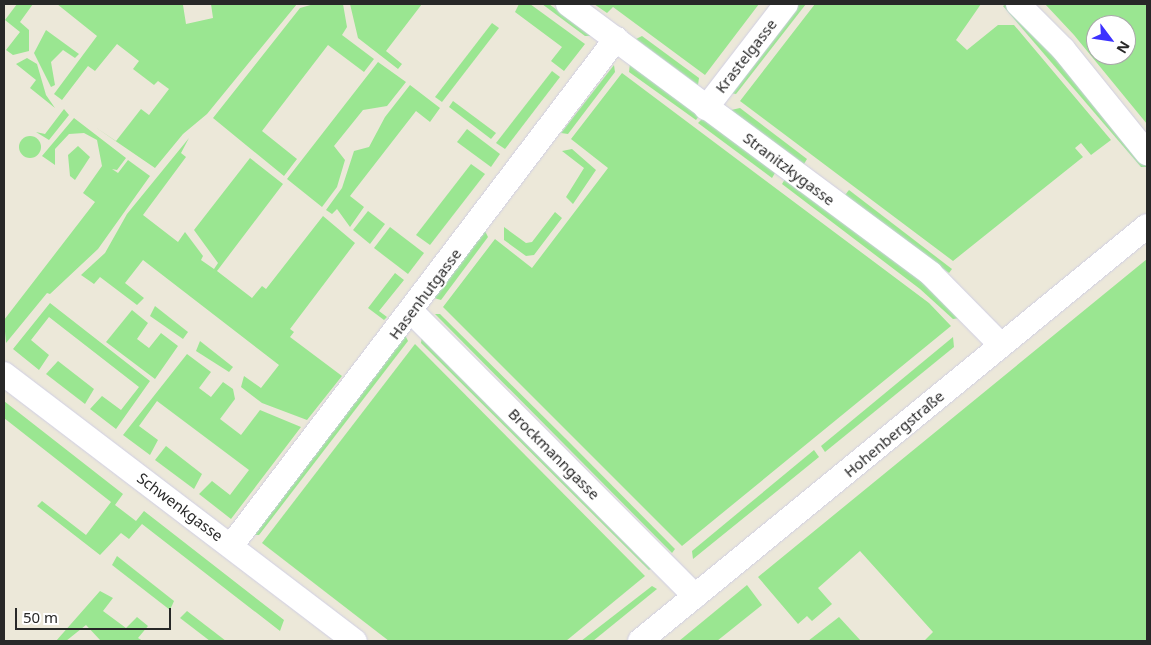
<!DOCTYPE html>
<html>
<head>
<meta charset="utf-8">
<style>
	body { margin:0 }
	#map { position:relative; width:1151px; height:645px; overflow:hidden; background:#ece8d9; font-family:"Noto Sans",sans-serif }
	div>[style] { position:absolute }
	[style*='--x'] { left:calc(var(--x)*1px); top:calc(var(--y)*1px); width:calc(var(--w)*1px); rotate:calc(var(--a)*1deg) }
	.green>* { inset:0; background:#9ae691 }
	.round { border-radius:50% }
	.roads { filter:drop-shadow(0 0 1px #cfcee3) drop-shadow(0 0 1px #cfcee3) }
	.minor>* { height:24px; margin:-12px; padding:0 12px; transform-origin:12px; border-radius:12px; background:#fff }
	span { translate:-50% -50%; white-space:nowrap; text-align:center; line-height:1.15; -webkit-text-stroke:4px #fff; paint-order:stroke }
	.street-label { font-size:15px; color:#282828 }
	.frame { position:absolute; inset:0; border:5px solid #282828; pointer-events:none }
	.north { position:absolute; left:1086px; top:15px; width:50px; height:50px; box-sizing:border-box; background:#fff; border:1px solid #a9a9a9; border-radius:50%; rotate:121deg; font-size:14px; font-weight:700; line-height:20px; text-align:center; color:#282828 }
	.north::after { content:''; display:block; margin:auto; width:18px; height:22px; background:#3d32ff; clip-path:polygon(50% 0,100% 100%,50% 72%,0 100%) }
	.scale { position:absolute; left:15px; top:608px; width:156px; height:22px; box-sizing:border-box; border:2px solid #282828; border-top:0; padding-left:6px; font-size:15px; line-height:18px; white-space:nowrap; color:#282828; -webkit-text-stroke:4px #fff; paint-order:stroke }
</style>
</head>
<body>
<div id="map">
	<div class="green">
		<i style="clip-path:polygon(17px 4px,33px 4px,20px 22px,29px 30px,29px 51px,13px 55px,6px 50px,20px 32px,5px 20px)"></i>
		<i style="clip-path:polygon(57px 4px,190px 4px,183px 5px,186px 24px,213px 18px,211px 4px,297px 4px,207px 114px,183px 134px,155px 168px,95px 127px,116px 141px,141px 109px,149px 115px,169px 89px,158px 81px,154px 85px,133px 69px,139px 61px,117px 44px,95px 71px,88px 66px,62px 100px,54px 94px,97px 36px)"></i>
		<i style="clip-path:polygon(314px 4px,343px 4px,347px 27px,342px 35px,374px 59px,364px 72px,328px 45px,262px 131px,297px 159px,284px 176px,213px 118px,300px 8px)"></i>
		<i style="clip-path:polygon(350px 4px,422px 4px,386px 51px,402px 64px,398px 69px,358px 38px)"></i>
		<i style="clip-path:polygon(519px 4px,530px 4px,585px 44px,564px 71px,551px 61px,562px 47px,515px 12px)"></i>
		<i style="clip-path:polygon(542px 4px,549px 4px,592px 36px,585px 36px)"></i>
		<i style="clip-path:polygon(594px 4px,759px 4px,705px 75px,613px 7px,607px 13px)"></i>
		<i style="clip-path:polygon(799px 4px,806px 4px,736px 94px,730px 93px)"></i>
		<i style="clip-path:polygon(815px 4px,981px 4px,956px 40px,967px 50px,998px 25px,1014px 25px,1111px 140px,1091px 155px,1081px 143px,1075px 148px,1083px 157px,953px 261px,740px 101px)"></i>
		<i style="clip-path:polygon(1007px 4px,1039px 36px,1147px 167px,1141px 167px,1003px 6px)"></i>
		<i style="clip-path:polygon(evenodd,1045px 4px,1147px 4px,1147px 124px,1074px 35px,1045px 4px,1096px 25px,1126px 25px,1126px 55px,1096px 55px,1096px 25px)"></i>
		<i style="clip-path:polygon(492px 23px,499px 28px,442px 102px,435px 97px)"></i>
		<i style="clip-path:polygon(46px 30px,79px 54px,75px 58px,63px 50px,51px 62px,55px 85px,51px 87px,34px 53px)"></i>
		<i style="clip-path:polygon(642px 36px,699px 78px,698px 85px,636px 39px)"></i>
		<i style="clip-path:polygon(27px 58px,37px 64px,46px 95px,55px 108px,30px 88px,36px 80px,16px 64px)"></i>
		<i style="clip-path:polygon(378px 62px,406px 82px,387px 106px,363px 110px,334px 146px,345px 160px,337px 187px,322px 207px,287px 179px)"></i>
		<i style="clip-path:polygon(630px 63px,699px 116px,696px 120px,629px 72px)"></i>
		<i style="clip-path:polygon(614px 65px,615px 72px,568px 134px,561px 133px)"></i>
		<i style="clip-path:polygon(552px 71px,560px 77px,505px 149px,496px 143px)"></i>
		<i style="clip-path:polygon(622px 73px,929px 303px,951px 326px,682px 546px,443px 307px,495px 239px,532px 268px,608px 168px,571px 139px)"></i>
		<i style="clip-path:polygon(410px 85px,440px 108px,430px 122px,416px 111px,350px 196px,364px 207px,350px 227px,337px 209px,332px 214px,326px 210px,342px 188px,354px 151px,369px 147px,385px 117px)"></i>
		<i style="clip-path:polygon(453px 101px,496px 133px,491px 139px,449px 107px)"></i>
		<i style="clip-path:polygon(740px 108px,807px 159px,804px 164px,731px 110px)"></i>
		<i style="clip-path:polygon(64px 109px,69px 115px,49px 140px,36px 132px,45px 134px)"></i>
		<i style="clip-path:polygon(74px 118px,126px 158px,117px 170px,112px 169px,118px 173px,128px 160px,150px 176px,98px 249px,50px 294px,47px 293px,6px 343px,4px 320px,95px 202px,83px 193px,102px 166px,97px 140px,84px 133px,69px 134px,55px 149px,55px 165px,42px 156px)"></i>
		<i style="clip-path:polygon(703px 118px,775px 173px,772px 178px,698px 123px)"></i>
		<i style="clip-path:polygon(467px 129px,500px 154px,491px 167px,457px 142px)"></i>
		<i class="round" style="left:19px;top:136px;width:22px;height:22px"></i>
		<i style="clip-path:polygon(189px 138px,181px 153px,186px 157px,143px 215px,178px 242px,185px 232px,203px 256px,201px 260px,214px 269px,218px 263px,194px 230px,250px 158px,283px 184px,217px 271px,252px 298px,262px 286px,266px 289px,323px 216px,355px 243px,290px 329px,294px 332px,290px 337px,342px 376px,307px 420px,262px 403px,241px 387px,244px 376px,261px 388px,279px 365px,143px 260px,125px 283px,144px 298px,137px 305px,100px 277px,94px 284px,81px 275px,105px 253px,127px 214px)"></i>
		<i style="clip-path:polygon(78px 146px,90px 157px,75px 180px,70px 176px,68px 155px)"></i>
		<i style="clip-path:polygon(572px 149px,596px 170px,573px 204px,566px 197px,584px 168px,562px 151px)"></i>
		<i style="clip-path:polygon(471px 164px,485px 174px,430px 245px,416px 235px)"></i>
		<i style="clip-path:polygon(785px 179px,926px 285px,960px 318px,953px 319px,920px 289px,782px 184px)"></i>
		<i style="clip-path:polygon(849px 190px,952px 269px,949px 273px,845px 195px)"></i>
		<i style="clip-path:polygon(368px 211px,385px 224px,370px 244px,353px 230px)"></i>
		<i style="clip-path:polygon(555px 212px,562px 218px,534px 255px,526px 256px,504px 240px,504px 227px,526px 243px,532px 242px)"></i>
		<i style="clip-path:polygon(390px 227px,424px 253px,408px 274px,374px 248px)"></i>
		<i style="clip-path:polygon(485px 231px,488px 237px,441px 300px,434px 298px)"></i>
		<i style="clip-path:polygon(1147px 259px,1147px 641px,924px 641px,933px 632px,860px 551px,818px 588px,832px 604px,812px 621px,807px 616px,798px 624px,758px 577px)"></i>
		<i style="clip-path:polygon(395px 273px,404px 280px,379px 311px,387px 317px,384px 320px,368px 308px)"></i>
		<i style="clip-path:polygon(50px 303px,150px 381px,116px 429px,90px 409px,102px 396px,121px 410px,139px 387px,49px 317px,31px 340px,49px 355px,39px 370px,13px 349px)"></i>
		<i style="clip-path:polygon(155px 306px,188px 332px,183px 339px,150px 316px)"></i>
		<i style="clip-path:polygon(132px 310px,148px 323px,137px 339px,149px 348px,161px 333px,178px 346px,155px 379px,106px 342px)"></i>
		<i style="clip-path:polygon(435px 314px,440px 314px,569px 442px,675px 549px,672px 553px)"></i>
		<i style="clip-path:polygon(405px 335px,408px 341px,259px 535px,252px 535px)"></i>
		<i style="clip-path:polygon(422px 336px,653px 568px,649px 570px,421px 343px)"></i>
		<i style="clip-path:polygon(953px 337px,954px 347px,825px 452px,821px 446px)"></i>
		<i style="clip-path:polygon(200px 341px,233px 367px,229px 372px,196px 351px)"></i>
		<i style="clip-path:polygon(415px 344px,645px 576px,566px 641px,389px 641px,262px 543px)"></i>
		<i style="clip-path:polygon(187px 354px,211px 372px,199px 388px,211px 397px,223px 382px,233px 389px,235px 399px,220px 419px,241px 435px,260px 410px,301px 427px,231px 519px,199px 494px,212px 481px,230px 495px,249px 470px,157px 401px,139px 426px,158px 440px,150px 455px,123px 435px)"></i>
		<i style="clip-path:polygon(58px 361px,94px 389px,85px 404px,46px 374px)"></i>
		<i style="clip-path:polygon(4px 401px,123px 494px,115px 505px,136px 521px,144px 511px,284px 620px,280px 631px,142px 524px,129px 539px,121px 533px,100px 555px,37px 506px,42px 501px,86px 535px,111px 502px,4px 418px)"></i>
		<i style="clip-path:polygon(166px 446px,202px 474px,194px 489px,155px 460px)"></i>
		<i style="clip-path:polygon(814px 450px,819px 457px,693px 559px,692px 551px)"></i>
		<i style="clip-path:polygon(117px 556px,174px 601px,170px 610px,112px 565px)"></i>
		<i style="clip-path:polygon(747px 585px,762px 605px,717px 641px,679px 641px)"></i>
		<i style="clip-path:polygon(652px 586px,657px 589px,593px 641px,581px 641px)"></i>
		<i style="clip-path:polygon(100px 591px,113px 598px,103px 611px,126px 628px,137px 617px,148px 626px,138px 638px,143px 641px,101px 641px,86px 625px,66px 641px,56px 641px)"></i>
		<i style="clip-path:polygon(187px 611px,226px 641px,210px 641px,180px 618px)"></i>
		<i style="clip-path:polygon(839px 617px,861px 641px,808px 641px)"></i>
	</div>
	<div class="roads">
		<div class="minor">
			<i style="--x:568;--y:4;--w:452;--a:36.6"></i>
			<i style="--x:931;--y:274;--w:98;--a:45.4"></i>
			<i style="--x:1018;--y:4;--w:64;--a:45"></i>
			<i style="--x:1063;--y:49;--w:134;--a:51.1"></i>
			<i style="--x:706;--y:108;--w:131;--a:-52.4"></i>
			<i style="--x:412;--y:312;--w:401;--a:45.1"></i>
			<i style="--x:4;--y:374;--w:441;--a:37.3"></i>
			<i style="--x:231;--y:546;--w:637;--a:-52.79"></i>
			<i style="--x:640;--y:641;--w:655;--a:-39.3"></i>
		</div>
	</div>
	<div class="street-label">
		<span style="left:746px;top:56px;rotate:-52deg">Krastelgasse</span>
		<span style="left:789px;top:169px;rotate:37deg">Stranitzkygasse</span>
		<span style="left:425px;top:294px;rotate:-53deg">Hasenhutgasse</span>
		<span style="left:894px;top:434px;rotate:-40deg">Hohenbergstraße</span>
		<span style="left:554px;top:454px;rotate:45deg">Brockmanngasse</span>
		<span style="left:180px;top:507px;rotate:37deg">Schwenkgasse</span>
	</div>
	<div class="frame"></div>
	<div class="north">N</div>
	<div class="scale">50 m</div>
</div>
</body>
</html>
